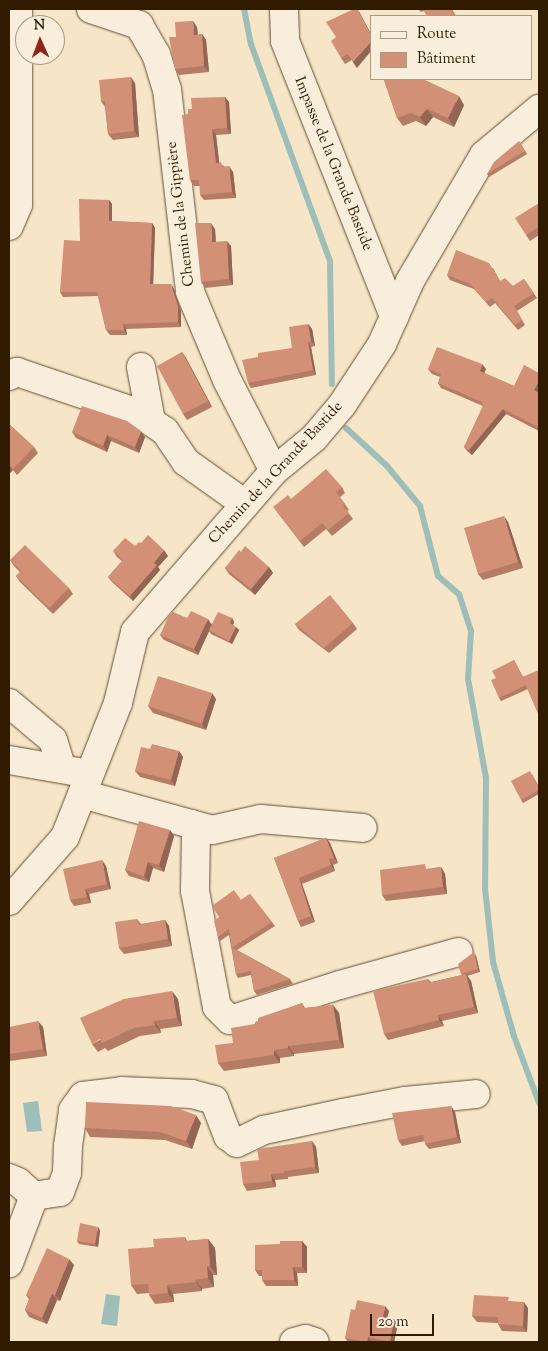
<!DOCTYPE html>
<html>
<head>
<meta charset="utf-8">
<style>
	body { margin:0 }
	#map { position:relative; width:548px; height:1351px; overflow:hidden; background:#f6e5c7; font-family:"Sorts Mill Goudy",serif }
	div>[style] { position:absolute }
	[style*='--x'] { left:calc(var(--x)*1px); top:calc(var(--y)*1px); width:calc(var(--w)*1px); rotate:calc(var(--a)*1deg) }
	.water>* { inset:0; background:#9dbeb9 }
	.stream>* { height:6px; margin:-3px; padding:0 3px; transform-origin:3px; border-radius:3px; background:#9dbeb9 }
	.roads { filter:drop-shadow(0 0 1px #624d32) drop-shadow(0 0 1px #624d32) }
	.minor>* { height:28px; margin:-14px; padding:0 14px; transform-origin:14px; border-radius:14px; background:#f9eedb }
	.wall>* { inset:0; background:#b57c65 }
	.shaded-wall>* { inset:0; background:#936553 }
	.building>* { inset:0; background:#d29076 }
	span { translate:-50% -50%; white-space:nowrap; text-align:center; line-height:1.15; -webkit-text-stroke:4.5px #f9eedb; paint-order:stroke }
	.street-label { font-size:15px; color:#301a00 }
	.frame { position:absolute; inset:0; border:10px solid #301a00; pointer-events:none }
	.legend { position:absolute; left:370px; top:15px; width:162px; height:65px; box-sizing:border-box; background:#f9eedb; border:1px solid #a99983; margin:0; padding:6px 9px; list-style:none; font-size:15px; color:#301a00 }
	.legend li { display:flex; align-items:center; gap:10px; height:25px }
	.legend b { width:25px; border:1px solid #a99983 }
	.north { position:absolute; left:15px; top:15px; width:50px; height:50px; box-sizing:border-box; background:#f9eedb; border:1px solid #a99983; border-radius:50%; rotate:358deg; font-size:14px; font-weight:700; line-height:20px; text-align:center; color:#301a00 }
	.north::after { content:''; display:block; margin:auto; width:18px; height:22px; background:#8f2418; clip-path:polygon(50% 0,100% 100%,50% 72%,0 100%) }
	.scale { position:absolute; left:370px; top:1314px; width:64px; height:22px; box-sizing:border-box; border:2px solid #301a00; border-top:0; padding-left:6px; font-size:15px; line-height:18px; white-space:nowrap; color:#301a00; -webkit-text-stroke:4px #f9eedb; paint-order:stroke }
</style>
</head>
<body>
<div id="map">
	<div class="water">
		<i style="clip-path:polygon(38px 1101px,42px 1131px,27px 1132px,23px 1103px)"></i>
		<i style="clip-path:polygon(106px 1294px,120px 1296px,117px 1326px,101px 1324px)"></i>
	</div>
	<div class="stream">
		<i style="--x:244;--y:9;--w:36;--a:79"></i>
		<i style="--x:251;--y:44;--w:231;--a:70"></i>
		<i style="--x:330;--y:261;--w:123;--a:89.1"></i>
		<i style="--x:346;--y:428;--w:56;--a:42.8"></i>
		<i style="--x:387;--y:466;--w:52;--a:50.5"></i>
		<i style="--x:420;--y:506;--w:72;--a:75.6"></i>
		<i style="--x:438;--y:576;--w:28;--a:41"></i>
		<i style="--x:459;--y:594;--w:39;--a:72"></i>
		<i style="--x:471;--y:631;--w:48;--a:93.6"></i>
		<i style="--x:468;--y:679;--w:101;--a:79.7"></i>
		<i style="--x:486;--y:778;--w:110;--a:90.5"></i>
		<i style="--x:485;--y:888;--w:74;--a:83.8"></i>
		<i style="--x:493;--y:962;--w:77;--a:74.2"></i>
		<i style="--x:514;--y:1036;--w:72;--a:69.5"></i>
	</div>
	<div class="roads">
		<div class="minor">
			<i style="--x:91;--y:9;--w:51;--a:18.4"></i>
			<i style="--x:139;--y:25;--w:34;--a:60"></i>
			<i style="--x:156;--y:54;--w:37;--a:73"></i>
			<i style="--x:167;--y:89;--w:204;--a:83.5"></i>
			<i style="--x:190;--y:292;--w:95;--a:67.2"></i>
			<i style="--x:227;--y:380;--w:102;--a:62.7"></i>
			<i style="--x:284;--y:9;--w:32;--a:88"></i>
			<i style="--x:285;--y:41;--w:297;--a:68.4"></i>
			<i style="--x:9;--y:226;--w:23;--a:-67"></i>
			<i style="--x:18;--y:205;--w:196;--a:-90"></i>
			<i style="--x:141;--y:367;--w:55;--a:79.5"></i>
			<i style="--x:9;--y:376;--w:9;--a:-27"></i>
			<i style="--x:17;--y:372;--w:128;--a:18.7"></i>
			<i style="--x:138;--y:413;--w:32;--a:34"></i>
			<i style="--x:165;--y:431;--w:37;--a:56"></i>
			<i style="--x:186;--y:462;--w:72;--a:35.4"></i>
			<i style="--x:9;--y:703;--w:57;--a:40.1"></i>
			<i style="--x:53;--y:740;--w:30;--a:73"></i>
			<i style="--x:9;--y:760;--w:70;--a:9.9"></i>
			<i style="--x:82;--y:794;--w:113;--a:15.4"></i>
			<i style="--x:191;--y:824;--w:9;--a:58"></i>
			<i style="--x:196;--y:832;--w:59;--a:91"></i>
			<i style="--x:195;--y:891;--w:118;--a:79.3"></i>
			<i style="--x:217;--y:1007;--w:18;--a:45"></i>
			<i style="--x:230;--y:1020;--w:115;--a:-17.7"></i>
			<i style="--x:340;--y:985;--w:123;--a:-15.6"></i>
			<i style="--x:191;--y:824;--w:22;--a:16"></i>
			<i style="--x:212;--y:830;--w:50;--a:-12.7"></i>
			<i style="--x:261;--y:819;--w:102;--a:5"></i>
			<i style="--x:9;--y:901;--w:85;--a:-48.8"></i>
			<i style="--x:65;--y:837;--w:144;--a:-68.4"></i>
			<i style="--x:118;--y:703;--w:73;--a:-76.5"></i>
			<i style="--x:135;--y:632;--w:213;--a:-49.2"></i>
			<i style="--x:274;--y:471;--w:52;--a:-39.5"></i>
			<i style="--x:314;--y:438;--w:43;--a:-49.7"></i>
			<i style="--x:342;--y:405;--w:73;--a:-56.7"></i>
			<i style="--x:382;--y:344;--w:69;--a:-66"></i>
			<i style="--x:410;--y:281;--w:146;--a:-59.6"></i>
			<i style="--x:484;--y:155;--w:72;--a:-39.9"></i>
			<i style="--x:9;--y:1178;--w:10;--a:24"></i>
			<i style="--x:18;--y:1182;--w:21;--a:41"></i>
			<i style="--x:34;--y:1196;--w:72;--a:110.5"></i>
			<i style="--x:34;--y:1196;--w:26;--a:-9"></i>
			<i style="--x:60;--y:1192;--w:20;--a:-70"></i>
			<i style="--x:67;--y:1173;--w:27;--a:-88"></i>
			<i style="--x:68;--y:1146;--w:36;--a:-82"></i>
			<i style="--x:73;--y:1110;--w:17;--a:-54"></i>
			<i style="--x:83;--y:1096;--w:38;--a:-7"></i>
			<i style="--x:121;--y:1091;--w:71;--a:2.4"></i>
			<i style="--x:192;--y:1094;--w:23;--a:15"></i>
			<i style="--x:214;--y:1100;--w:39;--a:69"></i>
			<i style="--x:228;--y:1136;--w:11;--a:38"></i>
			<i style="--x:237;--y:1143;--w:30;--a:-26"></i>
			<i style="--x:264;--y:1130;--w:81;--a:-12.1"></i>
			<i style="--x:343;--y:1113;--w:63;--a:-11"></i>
			<i style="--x:405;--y:1101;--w:71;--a:-5.6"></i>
			<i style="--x:294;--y:1342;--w:11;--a:-15"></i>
			<i style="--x:305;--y:1339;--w:10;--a:17"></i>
		</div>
	</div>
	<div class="wall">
		<i style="clip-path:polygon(418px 9px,452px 9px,456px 16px,427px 16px,424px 11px,421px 12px)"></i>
		<i style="clip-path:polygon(360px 13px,357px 68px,352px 60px,345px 64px,341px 58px,336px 37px)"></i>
		<i style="clip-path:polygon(197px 27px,198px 35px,202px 34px,206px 40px,209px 72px,179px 75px,175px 69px,176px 37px)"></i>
		<i style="clip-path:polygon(384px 80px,464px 105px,454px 127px,433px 117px,426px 126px,416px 121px,403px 126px,397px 118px)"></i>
		<i style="clip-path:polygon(135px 83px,139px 137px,113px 140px,108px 134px,105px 107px,101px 101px)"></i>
		<i style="clip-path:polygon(225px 97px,229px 102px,231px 134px,216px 135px,219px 163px,233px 172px,236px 198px,204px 200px,200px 195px,200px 186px,194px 186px,190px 180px,188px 114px,192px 109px)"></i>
		<i style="clip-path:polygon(521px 144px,527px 154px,489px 177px,487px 174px)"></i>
		<i style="clip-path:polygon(109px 200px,112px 204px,112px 221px,152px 223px,155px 228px,153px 284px,174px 289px,181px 311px,181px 327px,126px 329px,127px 335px,110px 335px,106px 330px,98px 296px,63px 297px,60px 292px,80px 241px)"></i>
		<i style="clip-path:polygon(539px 203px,539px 235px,530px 241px,526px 235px)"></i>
		<i style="clip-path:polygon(215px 229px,216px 242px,231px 246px,233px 285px,205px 288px,201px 282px)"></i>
		<i style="clip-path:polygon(493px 268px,500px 281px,513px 286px,524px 279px,537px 298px,517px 311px,525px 325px,518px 330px,495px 303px,490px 307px,474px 289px,450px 280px,447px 275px)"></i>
		<i style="clip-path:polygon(308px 324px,312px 329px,315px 346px,311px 347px,316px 375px,251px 388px,248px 383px,258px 357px,292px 348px)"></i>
		<i style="clip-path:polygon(182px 352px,186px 358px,212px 407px,187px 420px,183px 414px)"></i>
		<i style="clip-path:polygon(428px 369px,486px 369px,484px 373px,514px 386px,539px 373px,539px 431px,506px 414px,472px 455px,468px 452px,464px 447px,483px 406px,441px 388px,438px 383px,440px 377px,432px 374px)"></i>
		<i style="clip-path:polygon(9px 424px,34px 447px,38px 453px,17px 475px,13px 470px,9px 474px)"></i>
		<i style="clip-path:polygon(72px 432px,145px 437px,139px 453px,111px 441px,107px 452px,76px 438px)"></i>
		<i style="clip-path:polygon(342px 487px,345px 493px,340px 497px,349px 510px,347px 511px,353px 519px,332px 536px,326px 529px,304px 547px,277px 512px,291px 499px)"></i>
		<i style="clip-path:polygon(508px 522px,523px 568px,483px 580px,478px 574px)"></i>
		<i style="clip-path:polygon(141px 543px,168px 556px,158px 567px,160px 570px,133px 601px,112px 582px,108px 577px,122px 561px,117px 557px,113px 551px,135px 546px)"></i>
		<i style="clip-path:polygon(241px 552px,269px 567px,273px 573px,255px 595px,229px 574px,225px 568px)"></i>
		<i style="clip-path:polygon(10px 560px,69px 588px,73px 594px,53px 614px,20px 582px,16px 576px,20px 572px,14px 566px)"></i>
		<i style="clip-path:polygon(187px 618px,212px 624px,232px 618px,234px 622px,233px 625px,239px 630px,232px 644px,211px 634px,209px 631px,198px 655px,164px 640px,160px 635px)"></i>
		<i style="clip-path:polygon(353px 623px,357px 629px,329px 653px,299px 630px,295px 624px)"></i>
		<i style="clip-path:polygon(514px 660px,523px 677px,528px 689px,501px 701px,499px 698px,496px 678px)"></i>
		<i style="clip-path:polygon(216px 699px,206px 730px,153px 713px,148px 706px)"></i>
		<i style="clip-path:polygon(150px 749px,179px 751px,183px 757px,175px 786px,140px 777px,135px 771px)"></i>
		<i style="clip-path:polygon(532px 774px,539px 787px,539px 794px,523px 803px,521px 800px)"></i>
		<i style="clip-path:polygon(170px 830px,174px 836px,164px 872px,153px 868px,149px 882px,129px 876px,125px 870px)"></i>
		<i style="clip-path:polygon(326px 838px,330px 843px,338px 863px,333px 865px,335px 871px,302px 884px,315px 922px,301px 927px,298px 921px,274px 858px)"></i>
		<i style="clip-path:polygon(106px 866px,111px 889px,89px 894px,91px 903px,74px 906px,70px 900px)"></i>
		<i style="clip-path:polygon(441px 867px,445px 874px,447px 894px,386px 901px,382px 895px,428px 869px)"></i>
		<i style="clip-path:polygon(250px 894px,275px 926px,237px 950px,290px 979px,293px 984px,257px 995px,254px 991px,251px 975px,238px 978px,236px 974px,229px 935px,220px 941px,218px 937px,241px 900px)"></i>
		<i style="clip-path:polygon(137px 919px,141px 924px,165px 920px,169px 926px,172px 946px,124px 954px,119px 948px)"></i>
		<i style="clip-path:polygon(476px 956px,480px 972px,467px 976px,471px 981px,478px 1013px,442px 1021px,444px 1026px,388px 1040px,384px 1034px,428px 979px,431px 982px,462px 975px,461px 974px)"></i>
		<i style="clip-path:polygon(178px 999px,182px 1026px,160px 1029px,161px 1033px,140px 1036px,108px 1051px,105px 1048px,98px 1052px,92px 1044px)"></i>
		<i style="clip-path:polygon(302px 1003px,305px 1008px,333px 1005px,339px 1013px,344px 1048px,294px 1054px,294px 1056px,280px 1058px,280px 1063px,224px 1071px,218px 1063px,233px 1043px,258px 1021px)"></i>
		<i style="clip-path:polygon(9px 1027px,43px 1027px,47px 1056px,10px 1061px,9px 1059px)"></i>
		<i style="clip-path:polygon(455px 1112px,461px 1143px,429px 1149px,425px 1144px,425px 1141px,402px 1146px,398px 1140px)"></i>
		<i style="clip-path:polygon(201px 1123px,192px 1149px,165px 1140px,90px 1137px,85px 1128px)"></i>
		<i style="clip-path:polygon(312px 1141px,316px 1147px,319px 1173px,288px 1177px,288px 1179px,275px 1180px,276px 1187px,247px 1191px,243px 1184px,259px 1160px)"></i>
		<i style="clip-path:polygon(100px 1230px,98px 1247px,79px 1244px,77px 1241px)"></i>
		<i style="clip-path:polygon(185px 1237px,187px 1241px,208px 1239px,215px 1248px,217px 1275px,213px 1275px,214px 1287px,202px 1289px,202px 1291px,173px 1294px,174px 1302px,155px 1304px,149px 1295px,149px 1293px,137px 1294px,131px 1285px,154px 1247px)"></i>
		<i style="clip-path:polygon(302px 1241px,307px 1247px,307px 1273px,297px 1273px,298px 1286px,266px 1286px,262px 1280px,262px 1276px,259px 1276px,255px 1270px,280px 1244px)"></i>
		<i style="clip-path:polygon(74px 1265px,60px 1301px,57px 1300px,47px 1324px,29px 1317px,25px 1310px,29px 1299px,26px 1295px)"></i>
		<i style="clip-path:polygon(511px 1301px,528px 1308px,527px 1332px,502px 1331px,498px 1324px,498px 1323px,477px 1322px,472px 1316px)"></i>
		<i style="clip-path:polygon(355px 1310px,389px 1311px,387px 1318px,394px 1319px,398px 1324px,394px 1342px,348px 1342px,345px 1338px)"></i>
	</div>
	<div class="shaded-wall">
		<i style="clip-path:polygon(357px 9px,360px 13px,372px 36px,372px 38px)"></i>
		<i style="clip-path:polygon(193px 21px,197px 27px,198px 41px,194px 35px)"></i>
		<i style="clip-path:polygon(202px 34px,206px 40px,209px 72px,204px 66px)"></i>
		<i style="clip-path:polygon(372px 40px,372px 50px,357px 68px,353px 62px)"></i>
		<i style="clip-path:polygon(131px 77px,135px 83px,139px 137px,134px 131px)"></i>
		<i style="clip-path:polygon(459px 96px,464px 105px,454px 127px,448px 118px)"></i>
		<i style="clip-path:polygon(225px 97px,229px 102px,231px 134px,227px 128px)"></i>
		<i style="clip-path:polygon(427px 109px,433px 117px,426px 126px,420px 117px)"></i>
		<i style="clip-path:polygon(212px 129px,216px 135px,220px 169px,216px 163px)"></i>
		<i style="clip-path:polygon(229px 166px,233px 172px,236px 198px,232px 192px)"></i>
		<i style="clip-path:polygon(109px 200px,112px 204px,112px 225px,109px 221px)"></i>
		<i style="clip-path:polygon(152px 223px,155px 228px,153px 289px,150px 284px)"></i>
		<i style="clip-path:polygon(211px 223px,215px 229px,216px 248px,212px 242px)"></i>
		<i style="clip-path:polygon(227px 241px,231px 246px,233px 285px,229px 279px)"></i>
		<i style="clip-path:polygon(171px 284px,174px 289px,181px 311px,181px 327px,178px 322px)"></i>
		<i style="clip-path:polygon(123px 324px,126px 329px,127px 335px,124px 330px)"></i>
		<i style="clip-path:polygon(308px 324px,312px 329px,315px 346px,311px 341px)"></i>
		<i style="clip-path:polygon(308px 342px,311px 347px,316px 375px,313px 370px)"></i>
		<i style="clip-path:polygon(182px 352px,186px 358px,212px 407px,208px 401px)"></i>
		<i style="clip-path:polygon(482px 364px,486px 369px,483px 376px,480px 371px)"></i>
		<i style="clip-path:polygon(539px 381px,539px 393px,534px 390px)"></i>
		<i style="clip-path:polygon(503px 409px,506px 414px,472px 455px,469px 450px)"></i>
		<i style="clip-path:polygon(141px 431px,145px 437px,139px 453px,135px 447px)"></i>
		<i style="clip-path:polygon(107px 435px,111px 441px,107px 452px,103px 446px)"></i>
		<i style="clip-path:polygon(9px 465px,13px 470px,9px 474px)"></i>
		<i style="clip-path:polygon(504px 516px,508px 522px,523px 568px,518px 562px)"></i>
		<i style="clip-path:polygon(164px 550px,168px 556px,158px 567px,160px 570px,133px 601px,130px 596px,154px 563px)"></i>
		<i style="clip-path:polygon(269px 567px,273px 573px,255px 595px,251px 589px)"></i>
		<i style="clip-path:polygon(232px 618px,234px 622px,232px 627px,230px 623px)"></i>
		<i style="clip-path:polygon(208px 619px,212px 625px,198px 655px,194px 649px)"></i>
		<i style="clip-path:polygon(236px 627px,239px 630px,232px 644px,229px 641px)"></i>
		<i style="clip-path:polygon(212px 693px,216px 699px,206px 730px,202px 724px)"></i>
		<i style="clip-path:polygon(179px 751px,183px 757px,175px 786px,171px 780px)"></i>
		<i style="clip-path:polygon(170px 830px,174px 836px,164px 872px,159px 865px)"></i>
		<i style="clip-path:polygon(326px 838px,330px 843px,338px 863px,334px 858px)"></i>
		<i style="clip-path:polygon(329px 859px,333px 865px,335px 871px,331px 865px)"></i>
		<i style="clip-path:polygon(102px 860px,106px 866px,111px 889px,107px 884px)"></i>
		<i style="clip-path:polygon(148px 862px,153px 868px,149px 882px,144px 876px)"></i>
		<i style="clip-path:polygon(441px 867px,445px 874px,447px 894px,443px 887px)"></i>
		<i style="clip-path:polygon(299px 878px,302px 884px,315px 922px,311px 916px)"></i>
		<i style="clip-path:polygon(85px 889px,89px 894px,91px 903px,87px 897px)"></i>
		<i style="clip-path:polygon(165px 920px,169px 926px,172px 946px,168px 939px)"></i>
		<i style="clip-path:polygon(474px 952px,476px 956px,480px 972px,478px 969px)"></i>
		<i style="clip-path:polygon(466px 974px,471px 981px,478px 1013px,474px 1007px)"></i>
		<i style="clip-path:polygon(172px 991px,178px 999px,182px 1026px,177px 1018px)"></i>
		<i style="clip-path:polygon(333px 1005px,339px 1013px,344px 1048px,339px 1040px)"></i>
		<i style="clip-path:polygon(438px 1015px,442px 1021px,444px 1026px,439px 1020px)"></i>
		<i style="clip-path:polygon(38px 1021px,43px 1027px,47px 1056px,43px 1049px)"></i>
		<i style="clip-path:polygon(154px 1021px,160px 1029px,161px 1033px,155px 1025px)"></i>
		<i style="clip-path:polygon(288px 1046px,294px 1054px,294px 1056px,288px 1048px)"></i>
		<i style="clip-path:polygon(274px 1050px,280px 1058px,280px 1063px,274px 1055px)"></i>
		<i style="clip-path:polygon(451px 1106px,455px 1112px,461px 1143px,457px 1137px)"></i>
		<i style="clip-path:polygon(196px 1115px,201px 1123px,192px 1149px,186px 1141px)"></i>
		<i style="clip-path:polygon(312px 1141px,316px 1147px,319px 1173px,315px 1167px)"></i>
		<i style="clip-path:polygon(271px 1174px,275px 1180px,276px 1187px,272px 1181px)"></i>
		<i style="clip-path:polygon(98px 1227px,100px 1230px,98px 1247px,95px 1244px)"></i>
		<i style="clip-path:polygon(208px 1239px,215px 1248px,217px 1275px,210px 1266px)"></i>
		<i style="clip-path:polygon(302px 1241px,307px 1247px,307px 1273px,302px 1267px)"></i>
		<i style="clip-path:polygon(69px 1259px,74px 1265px,60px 1301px,55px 1295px)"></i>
		<i style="clip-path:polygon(207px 1266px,213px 1275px,214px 1287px,208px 1278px)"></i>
		<i style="clip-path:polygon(293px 1267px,297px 1273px,298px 1286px,294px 1280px)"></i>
		<i style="clip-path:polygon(195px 1280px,202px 1289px,202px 1291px,196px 1282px)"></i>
		<i style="clip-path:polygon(167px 1285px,173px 1294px,174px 1302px,168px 1293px)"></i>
		<i style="clip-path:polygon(52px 1294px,57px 1300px,47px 1324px,42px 1318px)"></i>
		<i style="clip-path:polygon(524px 1302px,528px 1308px,527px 1332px,523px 1326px)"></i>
		<i style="clip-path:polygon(385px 1306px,389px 1311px,386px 1322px,383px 1317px)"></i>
		<i style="clip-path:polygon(394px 1319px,398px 1324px,394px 1342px,390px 1342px)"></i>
		<i style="clip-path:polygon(368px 1337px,372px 1342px,367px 1342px)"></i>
	</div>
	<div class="building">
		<i style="clip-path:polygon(354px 9px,357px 9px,372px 38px,372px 40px,353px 62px,348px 54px,341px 58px,331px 41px,336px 37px,326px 22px)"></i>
		<i style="clip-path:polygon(423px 9px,451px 9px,454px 14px,450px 16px,427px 16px)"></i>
		<i style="clip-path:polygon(193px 21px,194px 35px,202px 34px,204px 66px,175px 69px,169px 37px,176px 37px,175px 22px)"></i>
		<i style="clip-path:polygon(131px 77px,134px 131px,108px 134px,105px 101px,101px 101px,99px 80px)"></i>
		<i style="clip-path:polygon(388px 79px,423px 79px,459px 96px,448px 118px,427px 109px,420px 117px,411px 113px,397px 118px,384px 80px)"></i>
		<i style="clip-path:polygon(225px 97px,227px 128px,212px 129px,216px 163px,221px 162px,222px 167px,229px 166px,232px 192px,200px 195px,199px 180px,190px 180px,182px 115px,188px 114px,188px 109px,192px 109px,191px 98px)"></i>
		<i style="clip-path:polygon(519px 141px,525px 151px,487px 174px,494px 162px)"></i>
		<i style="clip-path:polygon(79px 199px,109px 200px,109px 221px,152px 223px,150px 284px,171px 284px,178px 306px,178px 322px,123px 324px,124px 330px,106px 330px,97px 292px,60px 292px,64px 240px,80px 241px)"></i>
		<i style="clip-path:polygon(539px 203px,539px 227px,526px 235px,515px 218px)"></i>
		<i style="clip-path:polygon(195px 223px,211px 223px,212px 242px,227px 241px,229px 279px,201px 282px)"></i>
		<i style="clip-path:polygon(456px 250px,489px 263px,500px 281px,505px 278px,513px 286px,524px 279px,534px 293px,514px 306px,522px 320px,515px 325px,492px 298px,486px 302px,470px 284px,447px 275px)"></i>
		<i style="clip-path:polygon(308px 324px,311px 341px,308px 342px,313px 370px,248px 383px,242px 360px,258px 357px,258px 353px,292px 348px,289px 327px)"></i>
		<i style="clip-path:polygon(437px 347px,482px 364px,480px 371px,514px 386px,524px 365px,539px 373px,539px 381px,534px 390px,539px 393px,539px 429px,538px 427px,503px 409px,469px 450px,464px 447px,483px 406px,482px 402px,438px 383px,441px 374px,428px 369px)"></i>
		<i style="clip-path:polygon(182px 352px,208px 401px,183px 414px,157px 366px)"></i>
		<i style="clip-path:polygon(82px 406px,127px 421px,141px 431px,135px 447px,107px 435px,103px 446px,72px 432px)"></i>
		<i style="clip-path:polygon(9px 424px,34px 447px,13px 469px,9px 465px)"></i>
		<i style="clip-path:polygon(326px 469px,342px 487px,336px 492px,345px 504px,343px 506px,349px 513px,328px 530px,322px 523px,300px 541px,273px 507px,288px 495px,291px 499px)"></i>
		<i style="clip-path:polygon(504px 516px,518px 562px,478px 574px,464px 528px)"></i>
		<i style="clip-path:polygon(148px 535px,164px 550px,154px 563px,157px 565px,130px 596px,108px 577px,123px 560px,113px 551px,125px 538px,135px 546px,139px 542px,141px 543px)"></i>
		<i style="clip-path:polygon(25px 545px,69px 588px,49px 608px,16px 576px,21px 571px,10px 560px)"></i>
		<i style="clip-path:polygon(245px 546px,269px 567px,251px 589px,225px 568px,239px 550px,241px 552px)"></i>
		<i style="clip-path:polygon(330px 595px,353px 623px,324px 648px,295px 624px)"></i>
		<i style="clip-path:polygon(171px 611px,187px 618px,191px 611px,208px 619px,194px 649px,160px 635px)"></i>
		<i style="clip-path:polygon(218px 612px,232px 618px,230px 623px,236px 627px,229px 641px,209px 630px)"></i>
		<i style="clip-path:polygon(514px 660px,526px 685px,499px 698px,491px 680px,496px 678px,492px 671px)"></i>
		<i style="clip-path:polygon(539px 670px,539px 716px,522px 677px)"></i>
		<i style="clip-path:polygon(158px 676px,212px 693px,202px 724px,148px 706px)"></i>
		<i style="clip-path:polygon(152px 744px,179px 751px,171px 780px,135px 771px,141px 747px,150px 749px)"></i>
		<i style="clip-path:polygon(530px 771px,539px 788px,539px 790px,521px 800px,511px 781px)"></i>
		<i style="clip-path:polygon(139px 821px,170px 830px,159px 865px,148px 862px,144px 876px,125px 870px)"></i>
		<i style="clip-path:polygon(326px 838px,334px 858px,329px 859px,331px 865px,299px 878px,311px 916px,298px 921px,274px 858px)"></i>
		<i style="clip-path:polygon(102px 860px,107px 884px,85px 889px,87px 897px,70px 900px,63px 869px)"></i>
		<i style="clip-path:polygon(425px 864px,426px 869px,441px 867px,443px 887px,382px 895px,380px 870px)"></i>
		<i style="clip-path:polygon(234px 890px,241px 900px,250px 894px,272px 922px,232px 948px,290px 979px,254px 991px,251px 971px,236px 974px,229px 929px,218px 937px,214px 921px,219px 917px,212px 906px)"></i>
		<i style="clip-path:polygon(137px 919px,139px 925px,165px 920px,168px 939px,119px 948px,115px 922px)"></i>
		<i style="clip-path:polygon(474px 952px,478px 969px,461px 974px,458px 964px)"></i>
		<i style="clip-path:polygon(466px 974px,474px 1007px,438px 1015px,439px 1020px,384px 1034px,373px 991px,428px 979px,429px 983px)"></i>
		<i style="clip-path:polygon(172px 991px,177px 1018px,154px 1021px,155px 1025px,134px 1028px,102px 1043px,100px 1039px,92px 1044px,80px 1018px,124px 999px)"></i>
		<i style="clip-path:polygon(302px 1003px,304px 1008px,333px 1005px,339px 1040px,288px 1046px,288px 1048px,274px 1050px,274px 1055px,218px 1063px,215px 1045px,233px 1043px,231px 1028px,255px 1024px,255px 1022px,258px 1021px,258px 1018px)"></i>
		<i style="clip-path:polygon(38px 1021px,43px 1049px,9px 1054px,9px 1027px)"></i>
		<i style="clip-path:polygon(86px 1102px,171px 1106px,196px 1115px,186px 1141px,160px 1132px,85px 1128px)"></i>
		<i style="clip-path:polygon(451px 1106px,457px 1137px,425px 1144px,423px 1135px,398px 1140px,392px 1113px)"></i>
		<i style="clip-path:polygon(312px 1141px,315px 1167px,284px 1171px,284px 1173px,271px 1174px,272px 1181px,243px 1184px,240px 1162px,259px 1160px,257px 1149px)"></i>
		<i style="clip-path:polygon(80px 1223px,98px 1227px,95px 1244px,77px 1241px)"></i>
		<i style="clip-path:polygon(185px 1237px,185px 1241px,208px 1239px,210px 1266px,207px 1266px,208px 1278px,195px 1280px,196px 1282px,167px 1285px,168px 1293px,149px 1295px,148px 1284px,131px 1285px,128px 1249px,154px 1247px,153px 1239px)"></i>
		<i style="clip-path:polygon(280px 1241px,302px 1241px,302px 1267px,293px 1267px,294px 1280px,262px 1280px,262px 1270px,255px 1270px,255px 1245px,280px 1244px)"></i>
		<i style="clip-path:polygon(47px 1248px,69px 1259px,55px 1295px,52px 1294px,42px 1318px,25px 1310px,30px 1297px,26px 1295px)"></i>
		<i style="clip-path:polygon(474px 1295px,509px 1297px,508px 1301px,524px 1302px,523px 1326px,498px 1324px,498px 1317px,472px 1316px)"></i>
		<i style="clip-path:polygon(357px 1300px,385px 1306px,383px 1317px,394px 1319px,390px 1342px,368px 1337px,367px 1342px,345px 1338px,351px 1309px,355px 1310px)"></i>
	</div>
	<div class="street-label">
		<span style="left:333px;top:164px;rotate:68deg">Impasse de la Grande Bastide</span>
		<span style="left:181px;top:214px;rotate:-97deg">Chemin de la Gippière</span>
		<span style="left:276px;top:473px;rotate:-47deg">Chemin de la Grande Bastide</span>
	</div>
	<div class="frame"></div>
	<ul class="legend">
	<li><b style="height:6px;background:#f9eedb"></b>Route</li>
	<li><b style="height:14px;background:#d29076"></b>Bâtiment</li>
	</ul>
	<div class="north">N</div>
	<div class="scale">20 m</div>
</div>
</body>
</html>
